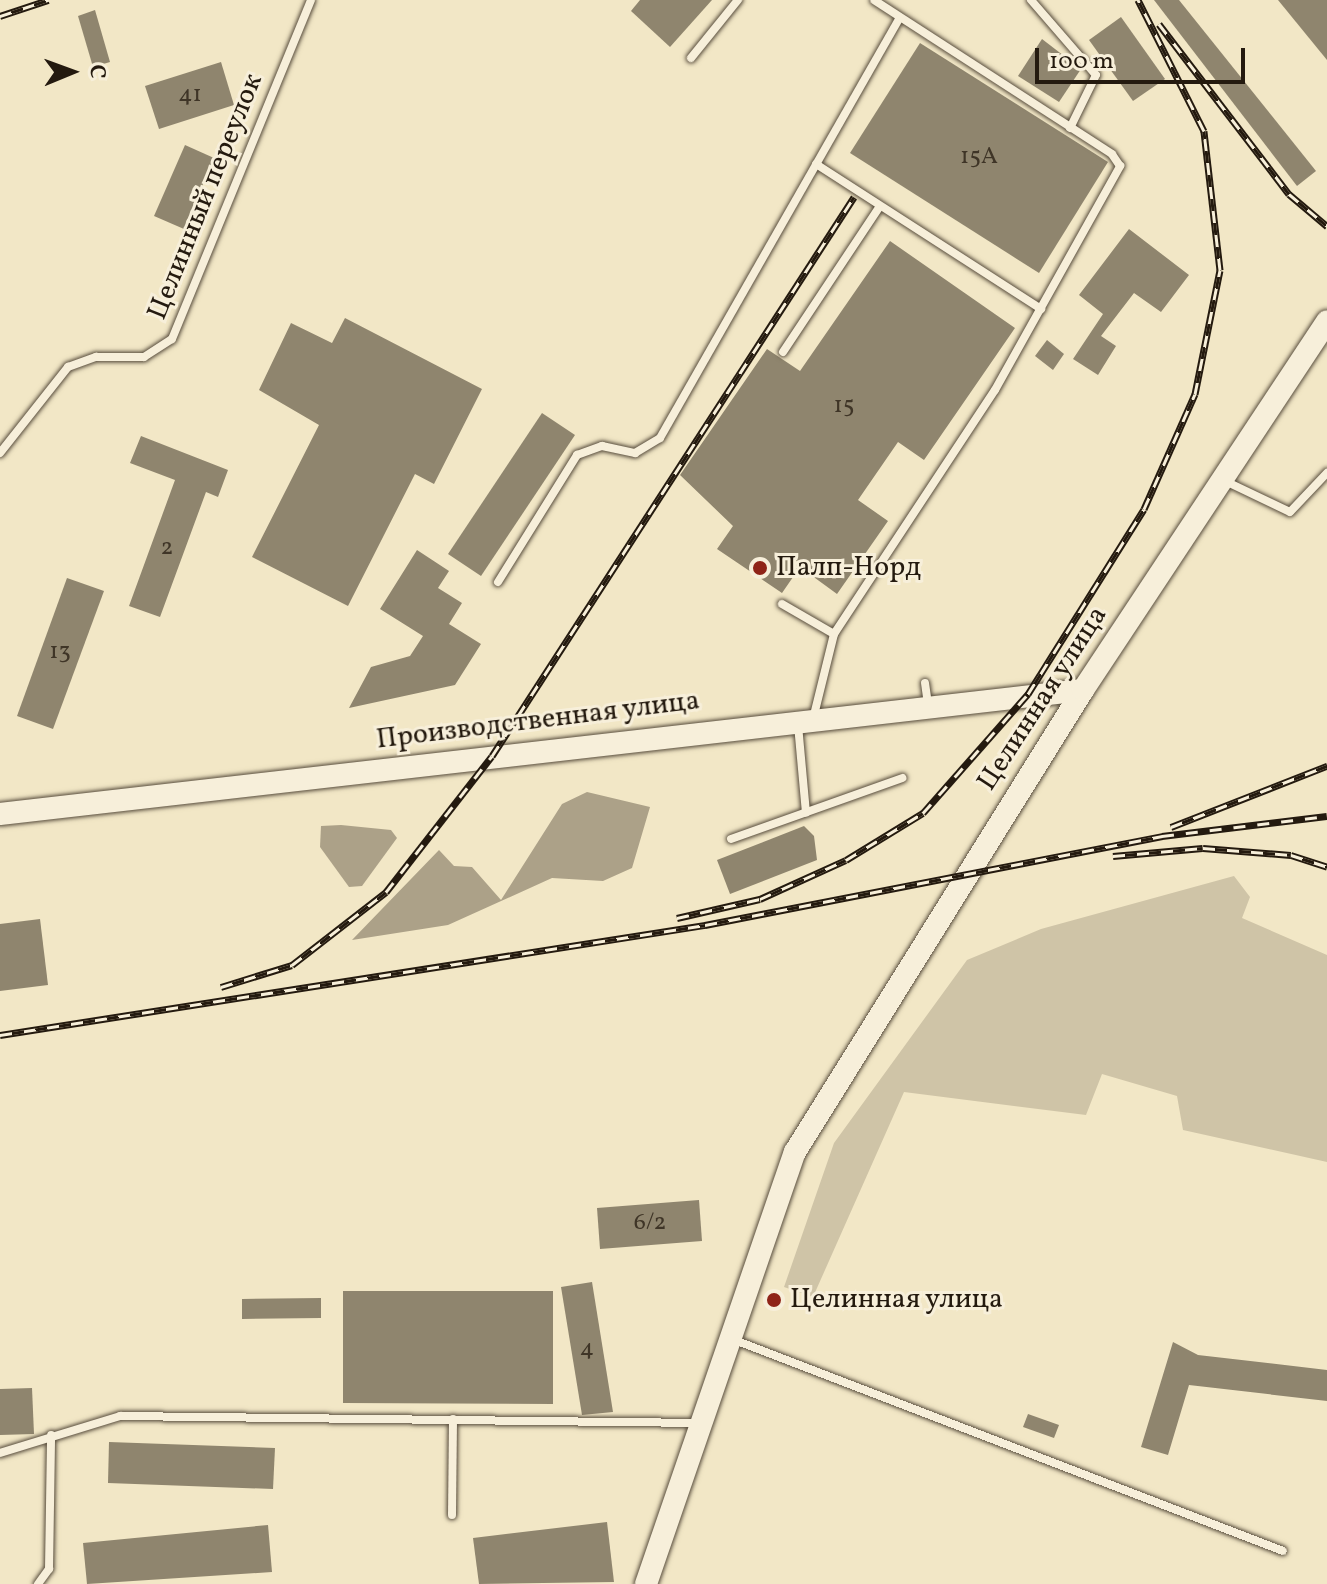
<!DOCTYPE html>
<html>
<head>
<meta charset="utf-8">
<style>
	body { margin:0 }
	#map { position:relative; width:1327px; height:1584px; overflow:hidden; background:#f2e7c6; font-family:Vollkorn,serif }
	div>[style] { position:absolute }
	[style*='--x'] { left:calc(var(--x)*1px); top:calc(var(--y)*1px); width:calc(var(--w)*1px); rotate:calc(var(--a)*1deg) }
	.green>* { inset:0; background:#cfc4a7 }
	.water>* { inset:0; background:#aca188 }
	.building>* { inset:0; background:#8f856e }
	.roads { filter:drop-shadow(0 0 2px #584d3d) drop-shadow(0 0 2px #584d3d) }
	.service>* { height:8px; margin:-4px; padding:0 4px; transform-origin:4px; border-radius:4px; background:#f7efda }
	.tertiary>* { height:22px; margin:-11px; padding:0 11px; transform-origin:11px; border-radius:11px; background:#f7efda }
	.rail>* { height:7px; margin-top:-3.5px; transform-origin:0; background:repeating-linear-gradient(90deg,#f7efda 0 12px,#241a0f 0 24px); box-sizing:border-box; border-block:2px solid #241a0f }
	.dots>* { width:22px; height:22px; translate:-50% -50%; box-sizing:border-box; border:4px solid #f7efda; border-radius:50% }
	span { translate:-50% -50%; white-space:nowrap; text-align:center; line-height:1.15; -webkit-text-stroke:6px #f7efda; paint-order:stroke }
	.number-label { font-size:24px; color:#3f3527 }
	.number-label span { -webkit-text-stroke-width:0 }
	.street-label { font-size:28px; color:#241a0f }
	.poi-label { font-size:28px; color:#241a0f }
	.left { translate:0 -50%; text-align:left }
	.north { position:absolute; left:32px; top:32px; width:80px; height:80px; -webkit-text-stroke:6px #f7efda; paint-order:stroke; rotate:89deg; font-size:22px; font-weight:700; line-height:32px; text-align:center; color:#241a0f }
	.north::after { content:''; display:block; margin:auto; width:28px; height:36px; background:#241a0f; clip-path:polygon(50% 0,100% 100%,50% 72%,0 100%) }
	.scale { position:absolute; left:1035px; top:48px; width:210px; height:36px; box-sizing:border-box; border:4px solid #241a0f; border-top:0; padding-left:10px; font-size:24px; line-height:28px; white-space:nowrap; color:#241a0f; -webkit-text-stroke:6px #f7efda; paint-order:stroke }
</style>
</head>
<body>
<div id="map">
	<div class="green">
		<i style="clip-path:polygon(1234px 876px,1250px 897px,1242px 918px,1327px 955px,1327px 1162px,1183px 1130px,1177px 1096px,1102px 1074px,1086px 1115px,904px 1092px,813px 1297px,784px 1287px,834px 1143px,967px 960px,1041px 929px)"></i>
	</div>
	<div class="water">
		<i style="clip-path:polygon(587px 792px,650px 807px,632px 868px,603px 881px,552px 878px,448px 925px,352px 940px,439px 850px,454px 866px,472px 867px,501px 900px,562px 804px)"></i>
		<i style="clip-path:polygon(341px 825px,391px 830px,397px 838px,362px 886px,349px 887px,320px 847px,321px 826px)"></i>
	</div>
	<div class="building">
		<i style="clip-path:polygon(640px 0,712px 0,670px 47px,631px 11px)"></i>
		<i style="clip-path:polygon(1154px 0,1179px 0,1316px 171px,1297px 186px)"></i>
		<i style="clip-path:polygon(1278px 0,1327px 0,1327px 60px)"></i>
		<i style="clip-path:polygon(95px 10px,110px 62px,93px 67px,78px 16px)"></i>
		<i style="clip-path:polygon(1121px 17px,1165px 79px,1133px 101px,1089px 40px)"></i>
		<i style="clip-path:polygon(1042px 39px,1081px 69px,1059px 102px,1018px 76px)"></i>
		<i style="clip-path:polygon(920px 43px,1108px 162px,1039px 273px,850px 153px)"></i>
		<i style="clip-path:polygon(221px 62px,234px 105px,159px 129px,145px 86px)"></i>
		<i style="clip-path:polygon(185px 145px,214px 158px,184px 229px,154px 216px)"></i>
		<i style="clip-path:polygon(1129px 229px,1189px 275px,1161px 312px,1134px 293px,1101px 336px,1116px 346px,1098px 375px,1073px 359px,1103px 314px,1079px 295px)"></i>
		<i style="clip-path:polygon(890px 241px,1015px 328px,924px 460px,898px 442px,858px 500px,888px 521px,837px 594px,800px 567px,782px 593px,717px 549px,733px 526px,680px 475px,767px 349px,800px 371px)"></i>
		<i style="clip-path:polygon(345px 318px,482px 389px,434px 484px,415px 474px,348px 606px,252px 557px,319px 425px,259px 390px,291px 323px,332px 343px)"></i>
		<i style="clip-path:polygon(1047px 340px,1064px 354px,1053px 370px,1035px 356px)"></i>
		<i style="clip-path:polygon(542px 413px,575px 435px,481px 576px,448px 554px)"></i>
		<i style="clip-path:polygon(141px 436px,228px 470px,218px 497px,206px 492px,160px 617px,129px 606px,175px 480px,130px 463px)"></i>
		<i style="clip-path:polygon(417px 550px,449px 571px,438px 588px,462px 603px,449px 624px,481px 644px,455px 685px,349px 708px,371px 667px,410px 656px,423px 636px,380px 609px)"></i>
		<i style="clip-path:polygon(67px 578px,104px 591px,53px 729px,17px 716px)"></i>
		<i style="clip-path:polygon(804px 826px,814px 836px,817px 860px,730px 894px,717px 860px)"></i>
		<i style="clip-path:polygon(40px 919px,48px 985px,0 991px,0 924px)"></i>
		<i style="clip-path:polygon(699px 1200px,702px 1241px,600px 1249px,597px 1208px)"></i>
		<i style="clip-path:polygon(592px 1282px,613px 1412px,582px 1415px,561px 1287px)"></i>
		<i style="clip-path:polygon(343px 1291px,553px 1291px,553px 1404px,343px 1403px)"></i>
		<i style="clip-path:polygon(321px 1298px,321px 1318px,242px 1319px,242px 1299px)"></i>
		<i style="clip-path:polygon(1173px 1342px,1198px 1355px,1327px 1370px,1327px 1401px,1189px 1385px,1168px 1455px,1141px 1447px)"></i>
		<i style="clip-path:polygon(32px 1388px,34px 1434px,0 1435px,0 1389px)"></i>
		<i style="clip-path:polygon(1028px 1414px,1059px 1425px,1054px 1438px,1023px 1427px)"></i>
		<i style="clip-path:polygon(109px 1442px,275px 1448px,273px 1489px,108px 1483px)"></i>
		<i style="clip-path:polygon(607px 1522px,614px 1582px,479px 1584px,473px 1538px)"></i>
		<i style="clip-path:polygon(268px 1525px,272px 1572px,87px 1584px,83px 1543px)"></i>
	</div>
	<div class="roads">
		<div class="service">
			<i style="--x:1031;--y:0;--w:99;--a:49.1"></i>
			<i style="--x:1096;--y:75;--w:59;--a:116.1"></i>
			<i style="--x:691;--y:58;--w:75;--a:-51"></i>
			<i style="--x:816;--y:164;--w:268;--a:32.8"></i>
			<i style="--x:783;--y:352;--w:175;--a:-56.4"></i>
			<i style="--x:0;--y:453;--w:110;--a:-51.7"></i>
			<i style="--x:68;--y:367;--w:30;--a:-20"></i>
			<i style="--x:96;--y:357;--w:48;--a:0"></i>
			<i style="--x:144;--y:357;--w:33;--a:-33"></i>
			<i style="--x:172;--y:339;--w:366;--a:-67.7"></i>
			<i style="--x:1223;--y:480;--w:74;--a:25.5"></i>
			<i style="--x:1290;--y:512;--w:54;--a:-46.5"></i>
			<i style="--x:498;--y:582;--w:150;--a:-58.1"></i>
			<i style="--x:577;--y:455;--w:27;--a:-20"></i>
			<i style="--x:602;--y:446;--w:34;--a:12"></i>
			<i style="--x:635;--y:453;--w:29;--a:-31"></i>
			<i style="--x:660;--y:438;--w:484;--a:-60.3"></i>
			<i style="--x:782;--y:604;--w:60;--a:30"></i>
			<i style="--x:925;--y:683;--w:22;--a:82"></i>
			<i style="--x:813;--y:719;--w:88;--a:-76.1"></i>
			<i style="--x:834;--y:634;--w:292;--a:-56.6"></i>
			<i style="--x:995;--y:390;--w:257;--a:-60.8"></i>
			<i style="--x:1120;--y:166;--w:14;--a:-124"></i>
			<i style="--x:1112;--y:154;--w:283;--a:-147.1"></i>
			<i style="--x:798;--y:725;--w:88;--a:84.8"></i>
			<i style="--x:731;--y:839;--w:182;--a:-19.6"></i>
			<i style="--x:732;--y:1339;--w:590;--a:21.04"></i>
			<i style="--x:0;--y:1453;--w:126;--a:-17.1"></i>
			<i style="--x:120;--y:1416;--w:578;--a:0.69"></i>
			<i style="--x:452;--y:1515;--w:96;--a:-89.4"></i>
			<i style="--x:38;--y:1584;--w:19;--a:-54"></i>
			<i style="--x:49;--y:1569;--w:134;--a:-89.1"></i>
		</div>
		<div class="tertiary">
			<i style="--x:0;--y:814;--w:1090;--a:-6.53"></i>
			<i style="--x:646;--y:1584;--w:457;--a:-71"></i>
			<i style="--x:795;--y:1152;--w:544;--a:-58.06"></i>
			<i style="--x:1083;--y:690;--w:442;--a:-56.5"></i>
		</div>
	</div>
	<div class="rail">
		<i style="--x:0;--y:16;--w:51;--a:-18.4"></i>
		<i style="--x:1159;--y:24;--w:214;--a:52.6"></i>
		<i style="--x:1289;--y:194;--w:50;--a:40.1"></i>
		<i style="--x:1171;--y:827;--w:168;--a:-21.4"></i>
		<i style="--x:1113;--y:856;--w:90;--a:-5.1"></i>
		<i style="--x:1203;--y:848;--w:88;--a:4.5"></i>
		<i style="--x:1291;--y:855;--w:38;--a:18"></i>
		<i style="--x:677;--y:918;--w:85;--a:-12.9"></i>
		<i style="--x:760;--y:899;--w:94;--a:-24.4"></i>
		<i style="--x:846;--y:860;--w:90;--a:-31.4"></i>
		<i style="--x:923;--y:813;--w:159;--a:-48.6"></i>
		<i style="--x:1028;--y:694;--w:218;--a:-57.9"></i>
		<i style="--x:1144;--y:509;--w:126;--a:-66.1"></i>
		<i style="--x:1195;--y:394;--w:126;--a:-78.6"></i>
		<i style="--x:1220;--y:270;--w:140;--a:-96.6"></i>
		<i style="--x:1204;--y:131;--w:147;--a:-116.7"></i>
		<i style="--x:221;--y:987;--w:74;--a:-17.2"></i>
		<i style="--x:292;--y:965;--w:119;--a:-37.8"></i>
		<i style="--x:386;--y:892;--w:172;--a:-52.1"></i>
		<i style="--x:492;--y:756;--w:666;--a:-57.07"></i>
		<i style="--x:0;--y:1035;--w:714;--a:-8.87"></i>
		<i style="--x:705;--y:925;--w:466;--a:-11"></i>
		<i style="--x:1162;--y:836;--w:166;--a:-6.9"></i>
	</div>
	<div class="dots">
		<i style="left:760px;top:568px;background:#8f2418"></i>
		<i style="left:774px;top:1300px;background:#8f2418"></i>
	</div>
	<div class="number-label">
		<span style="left:190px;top:96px">41</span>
		<span style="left:979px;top:158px">15А</span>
		<span style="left:844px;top:407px">15</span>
		<span style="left:167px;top:549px">2</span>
		<span style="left:60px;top:653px">13</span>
		<span style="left:650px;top:1224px">6/2</span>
		<span style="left:587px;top:1350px">4</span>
	</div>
	<div class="street-label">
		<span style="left:206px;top:197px;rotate:-68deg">Целинный переулок</span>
		<span style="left:1043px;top:699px;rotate:-57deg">Целинная улица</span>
		<span style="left:538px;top:721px;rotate:-7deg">Производственная улица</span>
	</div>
	<div class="poi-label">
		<span class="left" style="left:776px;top:568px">Палп-Норд</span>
		<span class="left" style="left:790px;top:1300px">Целинная улица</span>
	</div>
	<div class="north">С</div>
	<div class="scale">100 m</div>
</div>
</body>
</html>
